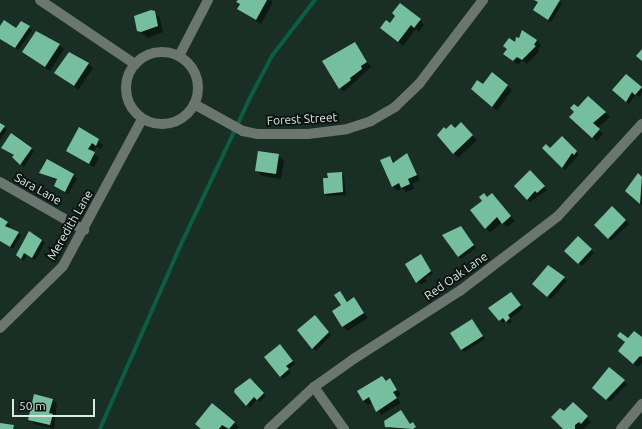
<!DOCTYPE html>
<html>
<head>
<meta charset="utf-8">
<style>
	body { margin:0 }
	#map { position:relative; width:642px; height:429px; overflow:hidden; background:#192f25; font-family:Ubuntu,sans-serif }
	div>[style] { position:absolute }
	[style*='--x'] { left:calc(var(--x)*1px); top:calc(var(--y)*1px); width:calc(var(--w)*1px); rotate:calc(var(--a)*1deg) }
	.shadow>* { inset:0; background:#0007 }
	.stream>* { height:3.5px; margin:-1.75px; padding:0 1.75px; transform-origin:1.75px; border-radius:1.75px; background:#0a5e42 }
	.building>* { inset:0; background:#76bf9e }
	.minor>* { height:10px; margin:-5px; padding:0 5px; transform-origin:5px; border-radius:5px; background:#6c7671 }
	.minor>.ring { margin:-5px; padding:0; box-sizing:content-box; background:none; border:10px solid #6c7671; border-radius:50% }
	span { translate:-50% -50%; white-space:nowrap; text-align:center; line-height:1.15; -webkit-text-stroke:4px #0b1410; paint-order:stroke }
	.street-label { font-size:12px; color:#dce9e2 }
	.scale { position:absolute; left:12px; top:399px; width:83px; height:18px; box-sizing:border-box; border:2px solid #dce9e2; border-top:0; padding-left:5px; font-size:12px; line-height:14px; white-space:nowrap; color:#dce9e2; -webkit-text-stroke:3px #0b1410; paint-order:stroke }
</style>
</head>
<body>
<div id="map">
	<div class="shadow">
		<i style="clip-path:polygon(239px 0,271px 0,273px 2px,261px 24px,238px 9px)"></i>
		<i style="clip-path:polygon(536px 0,557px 0,562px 4px,551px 22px,534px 10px,539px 3px)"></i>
		<i style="clip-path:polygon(154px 12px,160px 18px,163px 32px,148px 38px,138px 30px)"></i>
		<i style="clip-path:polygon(420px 20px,424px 25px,419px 32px,416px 29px,403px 46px,386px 32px,390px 25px)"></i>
		<i style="clip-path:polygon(0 27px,17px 29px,29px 27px,32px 30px,18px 50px,0 38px)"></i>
		<i style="clip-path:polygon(524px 31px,541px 45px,538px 50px,539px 52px,527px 64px,522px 60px,518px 65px,505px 54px,520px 39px)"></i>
		<i style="clip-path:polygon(48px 37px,64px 49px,50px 71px,24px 52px)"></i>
		<i style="clip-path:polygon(355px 44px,371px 67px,344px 92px,340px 88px)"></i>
		<i style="clip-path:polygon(88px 64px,93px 68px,78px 90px,56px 73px)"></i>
		<i style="clip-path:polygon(492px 74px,512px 90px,497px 111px,472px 89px,484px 85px)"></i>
		<i style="clip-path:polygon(626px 75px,642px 89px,642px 93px,639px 97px,636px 94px,629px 104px,613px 90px)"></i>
		<i style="clip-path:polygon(588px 97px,610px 117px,597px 128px,603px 134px,597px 141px,575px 121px,578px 109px)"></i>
		<i style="clip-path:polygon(461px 123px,477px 140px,458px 158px,438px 135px,455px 129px)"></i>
		<i style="clip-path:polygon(0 124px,7px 130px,0 140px)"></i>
		<i style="clip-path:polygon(79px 129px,103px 145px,101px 149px,96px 147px,93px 153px,99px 158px,94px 167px,67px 151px)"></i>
		<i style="clip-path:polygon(562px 137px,579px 155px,565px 170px,543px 148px,550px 149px)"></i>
		<i style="clip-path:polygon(2px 148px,31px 148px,34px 151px,24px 167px,15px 156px)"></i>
		<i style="clip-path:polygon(278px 155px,284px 161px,281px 179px,262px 176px,256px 170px)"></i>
		<i style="clip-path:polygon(407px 155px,420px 180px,412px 184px,414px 189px,406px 192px,402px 188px,397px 191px,393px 186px,390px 157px,395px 163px)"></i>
		<i style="clip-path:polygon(48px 160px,77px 178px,68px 194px,55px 186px,58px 181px,40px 173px)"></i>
		<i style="clip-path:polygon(530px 172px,547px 190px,530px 202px,515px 186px)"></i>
		<i style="clip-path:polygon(341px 173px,344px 176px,346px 195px,328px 196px,325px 194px,329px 179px)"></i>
		<i style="clip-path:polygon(638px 175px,642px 178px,642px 205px,629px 194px)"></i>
		<i style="clip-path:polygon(487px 198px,496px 198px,515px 221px,507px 227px,502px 222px,490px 233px,471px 211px)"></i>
		<i style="clip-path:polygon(612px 207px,629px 224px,611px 241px,596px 225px)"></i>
		<i style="clip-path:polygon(0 218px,10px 225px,8px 228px,21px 235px,13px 249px,0 241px)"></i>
		<i style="clip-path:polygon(463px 231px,476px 248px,461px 259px,458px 256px)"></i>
		<i style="clip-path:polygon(578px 238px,594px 253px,582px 266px,565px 251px)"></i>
		<i style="clip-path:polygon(42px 240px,45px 243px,35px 260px,27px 255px,24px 261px,17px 255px)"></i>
		<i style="clip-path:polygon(421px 256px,433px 274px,425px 278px,427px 281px,420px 285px,406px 265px)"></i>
		<i style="clip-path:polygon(564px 278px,567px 281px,551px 299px,537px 287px)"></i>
		<i style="clip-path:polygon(340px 292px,348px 302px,353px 298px,368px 318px,347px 331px,343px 326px)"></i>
		<i style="clip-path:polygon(514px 296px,523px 308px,510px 319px,512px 322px,509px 324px,506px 321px,503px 323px,500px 320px)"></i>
		<i style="clip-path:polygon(318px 319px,331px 335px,316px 351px,298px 330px)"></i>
		<i style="clip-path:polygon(472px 320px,485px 339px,464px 352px,461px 349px)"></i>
		<i style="clip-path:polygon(618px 336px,628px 340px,642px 338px,642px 363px,638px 367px,623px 356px,626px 343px)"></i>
		<i style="clip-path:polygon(283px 348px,295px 364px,288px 369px,291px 373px,283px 379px,281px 376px)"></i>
		<i style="clip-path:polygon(609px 369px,627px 384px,610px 402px,596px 391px)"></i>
		<i style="clip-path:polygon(382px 377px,387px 382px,390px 379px,401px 395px,397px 397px,401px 403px,381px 415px,373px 402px,368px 405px,363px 400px)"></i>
		<i style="clip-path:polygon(250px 379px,266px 396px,260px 402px,257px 399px,250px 408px,235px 392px)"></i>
		<i style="clip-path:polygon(53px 400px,57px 404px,54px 429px,34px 424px,30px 420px)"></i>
		<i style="clip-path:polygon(573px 403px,591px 422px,584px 429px,565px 429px,564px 413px)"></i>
		<i style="clip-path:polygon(213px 404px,239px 427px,237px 429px,202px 429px)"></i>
		<i style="clip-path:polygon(401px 411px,411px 425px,417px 429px,390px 429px,384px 423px)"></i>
	</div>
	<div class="stream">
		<i style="--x:100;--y:429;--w:194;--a:-66.3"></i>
		<i style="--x:178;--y:251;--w:167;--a:-64.8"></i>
		<i style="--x:249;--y:100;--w:50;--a:-62.4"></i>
		<i style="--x:272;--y:56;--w:71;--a:-52.5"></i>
	</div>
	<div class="building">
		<i style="clip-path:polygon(238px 0,267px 0,256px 20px,237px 9px,240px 4px,236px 2px)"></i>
		<i style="clip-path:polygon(534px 0,560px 0,548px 20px,533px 10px,538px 2px)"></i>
		<i style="clip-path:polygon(400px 3px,421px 19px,414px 28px,411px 25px,398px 42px,380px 28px,386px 20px,390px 23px,395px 16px,392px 13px)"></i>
		<i style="clip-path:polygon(151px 10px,155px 11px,158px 26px,141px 32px,137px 31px,134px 16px)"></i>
		<i style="clip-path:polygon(4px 20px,16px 28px,21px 21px,30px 26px,15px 48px,0 39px,0 26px)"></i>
		<i style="clip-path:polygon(522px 30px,537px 40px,534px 45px,536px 46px,522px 60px,517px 57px,513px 61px,503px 54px,507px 49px,503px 46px,509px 38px,515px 42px,516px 37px,519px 38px)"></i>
		<i style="clip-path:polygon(36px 31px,60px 44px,45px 67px,22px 52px)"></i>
		<i style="clip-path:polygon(355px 42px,367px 62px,361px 66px,362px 69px,350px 78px,351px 80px,339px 89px,322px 61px)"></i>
		<i style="clip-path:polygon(642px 49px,642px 61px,636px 56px)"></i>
		<i style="clip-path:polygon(69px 52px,89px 63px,74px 86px,54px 73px)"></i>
		<i style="clip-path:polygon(492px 72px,508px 85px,492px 107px,471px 89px,477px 80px,483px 84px)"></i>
		<i style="clip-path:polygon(626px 74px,642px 87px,635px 95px,632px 92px,626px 102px,612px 90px)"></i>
		<i style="clip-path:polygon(588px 96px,606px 112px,593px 123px,600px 129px,592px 138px,569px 117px,574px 112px,570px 108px,574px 104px,578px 107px)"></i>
		<i style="clip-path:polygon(461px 122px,473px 135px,453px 154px,437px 135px,444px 127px,446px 129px,451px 124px,455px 128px)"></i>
		<i style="clip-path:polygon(0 123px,5px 126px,0 133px)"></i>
		<i style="clip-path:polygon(79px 127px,99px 139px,96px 146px,92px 143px,88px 149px,95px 152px,89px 164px,66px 151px)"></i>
		<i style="clip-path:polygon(11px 133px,32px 148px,20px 165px,12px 157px,14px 155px,1px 148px)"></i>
		<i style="clip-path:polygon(562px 136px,577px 151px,574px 155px,572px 153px,562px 168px,542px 148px,546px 144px,550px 148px)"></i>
		<i style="clip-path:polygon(258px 151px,279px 154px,276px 174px,255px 171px)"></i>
		<i style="clip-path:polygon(407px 153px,417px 175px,408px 179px,410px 184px,401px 188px,399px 183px,392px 187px,380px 160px,390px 156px,393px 163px)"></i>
		<i style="clip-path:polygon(47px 159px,74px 174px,65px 192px,54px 186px,57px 179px,39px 173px)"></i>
		<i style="clip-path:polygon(530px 170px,545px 186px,537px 193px,535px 191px,527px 200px,514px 186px)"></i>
		<i style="clip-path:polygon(342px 172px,343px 192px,324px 194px,323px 178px,328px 178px,327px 173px)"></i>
		<i style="clip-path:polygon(638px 173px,642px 177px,640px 204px,625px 191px)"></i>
		<i style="clip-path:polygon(484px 193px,487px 197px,492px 193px,511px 216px,502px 224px,497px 217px,485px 229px,470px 210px,482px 201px,479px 197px)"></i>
		<i style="clip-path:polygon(612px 206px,626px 220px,608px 239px,594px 225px)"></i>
		<i style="clip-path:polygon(0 217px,8px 222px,5px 226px,19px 232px,10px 247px,0 241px)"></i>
		<i style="clip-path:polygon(461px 226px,474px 245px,458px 257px,442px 235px)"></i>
		<i style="clip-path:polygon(29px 231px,42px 240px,32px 258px,24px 253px,21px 259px,16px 255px)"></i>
		<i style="clip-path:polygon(578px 236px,592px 249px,578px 264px,564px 251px)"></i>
		<i style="clip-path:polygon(421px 254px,431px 271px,416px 283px,405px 264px)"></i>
		<i style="clip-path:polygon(548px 265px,565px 277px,547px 297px,532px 284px)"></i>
		<i style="clip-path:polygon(340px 291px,347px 302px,354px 297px,364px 313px,342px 327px,332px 311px,341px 305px,334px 295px)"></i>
		<i style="clip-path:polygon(511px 292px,521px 305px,508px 315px,510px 318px,506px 322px,503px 318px,499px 321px,488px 308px)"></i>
		<i style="clip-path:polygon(315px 315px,329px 332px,312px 349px,297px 330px)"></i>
		<i style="clip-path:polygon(472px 319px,483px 336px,461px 350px,450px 333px)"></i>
		<i style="clip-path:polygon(634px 331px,642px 337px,642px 357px,640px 356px,633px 364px,618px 351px,625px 342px,617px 336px,620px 332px,628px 338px)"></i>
		<i style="clip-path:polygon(280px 344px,293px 361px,286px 366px,289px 369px,280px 377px,264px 357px)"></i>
		<i style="clip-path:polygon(609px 367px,625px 380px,606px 400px,592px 388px)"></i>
		<i style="clip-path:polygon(382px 376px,386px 381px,390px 378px,397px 390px,393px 392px,397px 398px,376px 412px,369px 397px,363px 401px,357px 391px)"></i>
		<i style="clip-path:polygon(250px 378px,264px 393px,257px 400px,254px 397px,246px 406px,234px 392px,235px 389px)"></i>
		<i style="clip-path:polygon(34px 394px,53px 399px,49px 413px,53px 414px,50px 425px,28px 420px)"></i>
		<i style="clip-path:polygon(573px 402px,588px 416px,581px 424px,579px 422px,575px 425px,575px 429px,563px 429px,551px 417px,560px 408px,564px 411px)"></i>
		<i style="clip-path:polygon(212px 403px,235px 422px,229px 429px,222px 425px,219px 429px,201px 429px,195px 424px)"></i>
		<i style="clip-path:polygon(401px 410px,410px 424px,413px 422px,416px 427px,413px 429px,385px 427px,384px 421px)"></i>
		<i style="clip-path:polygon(0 423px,14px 425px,13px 429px,0 429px)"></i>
	</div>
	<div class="minor">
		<i style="--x:40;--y:0;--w:115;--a:34"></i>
		<i class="ring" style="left:126px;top:52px;width:62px;height:62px"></i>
		<i style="--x:179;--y:56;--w:63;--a:-62.6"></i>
		<i style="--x:194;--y:104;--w:56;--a:28.9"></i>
		<i style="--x:243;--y:131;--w:14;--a:12"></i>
		<i style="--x:257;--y:134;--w:51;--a:0"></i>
		<i style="--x:308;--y:134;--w:39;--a:-7"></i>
		<i style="--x:347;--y:129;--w:25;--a:-18"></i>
		<i style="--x:371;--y:121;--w:28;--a:-30"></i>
		<i style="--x:395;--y:107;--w:33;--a:-44"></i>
		<i style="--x:419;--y:84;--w:106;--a:-52.7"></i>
		<i style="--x:0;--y:182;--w:97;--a:29.7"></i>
		<i style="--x:0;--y:328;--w:88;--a:-44.5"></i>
		<i style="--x:63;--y:266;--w:167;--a:-61.7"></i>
		<i style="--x:314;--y:387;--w:52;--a:54.5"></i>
		<i style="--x:269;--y:429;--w:62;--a:-43"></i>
		<i style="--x:314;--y:387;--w:50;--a:-35.3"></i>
		<i style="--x:355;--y:358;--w:126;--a:-32.7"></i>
		<i style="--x:461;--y:290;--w:122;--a:-37.3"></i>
		<i style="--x:558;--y:216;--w:125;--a:-47.6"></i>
		<i style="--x:621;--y:429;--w:33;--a:-50"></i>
	</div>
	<div class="street-label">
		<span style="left:302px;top:119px;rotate:-3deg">Forest Street</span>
		<span style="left:38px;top:189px;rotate:29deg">Sara Lane</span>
		<span style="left:70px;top:225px;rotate:-60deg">Meredith Lane</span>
		<span style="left:456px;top:276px;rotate:-35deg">Red Oak Lane</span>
	</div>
	<div class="scale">50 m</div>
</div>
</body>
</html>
